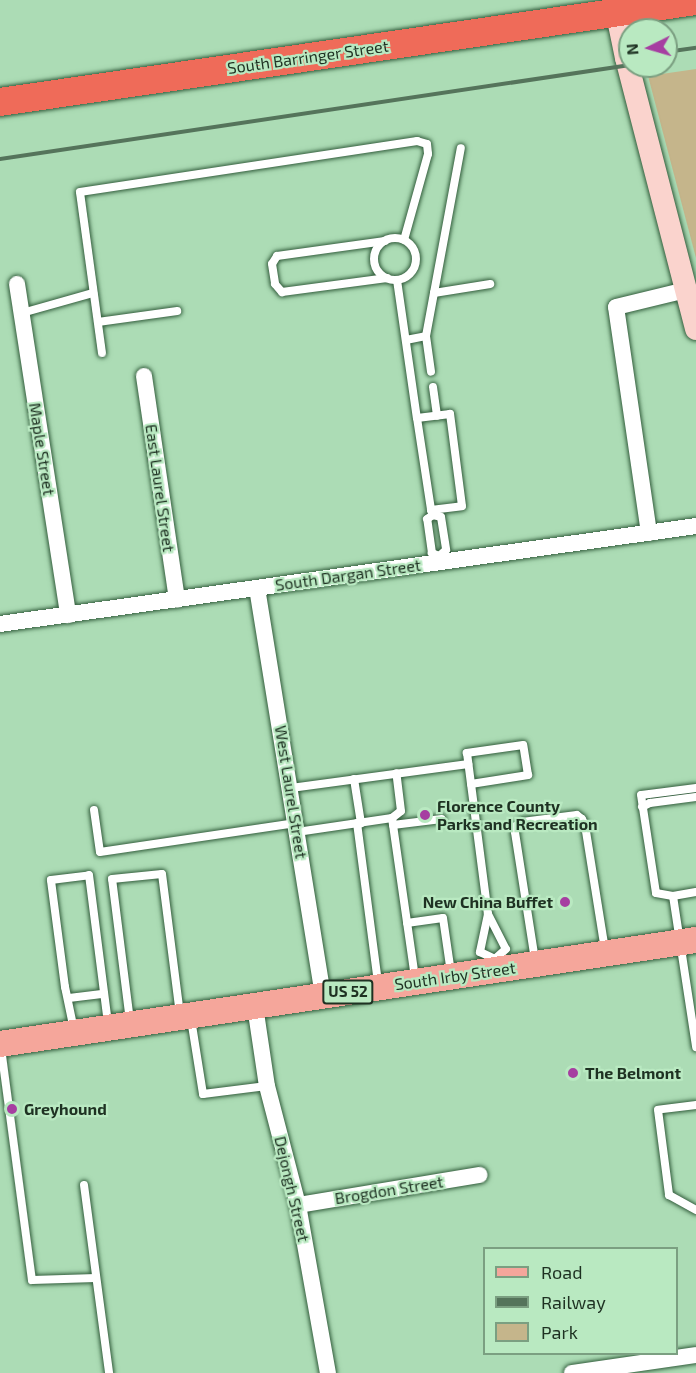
<!DOCTYPE html>
<html>
<head>
<meta charset="utf-8">
<style>
	body { margin:0 }
	#map { position:relative; width:696px; height:1373px; overflow:hidden; background:#acdcb5; font-family:"Exo 2",sans-serif }
	div>[style] { position:absolute }
	[style*='--x'] { left:calc(var(--x)*1px); top:calc(var(--y)*1px); width:calc(var(--w)*1px); rotate:calc(var(--a)*1deg) }
	.green>* { inset:0; background:#c5b58b }
	.roads { filter:drop-shadow(0 0 2px #335e3d) drop-shadow(0 0 2px #335e3d) }
	.lane>* { height:8px; margin:-4px; padding:0 4px; transform-origin:4px; border-radius:4px; background:#fff }
	.lane>.ring { margin:-4px; padding:0; box-sizing:content-box; background:none; border:8px solid #fff; border-radius:50% }
	.street>* { height:16px; margin:-8px; padding:0 8px; transform-origin:8px; border-radius:8px; background:#fff }
	.secondary>* { height:22px; margin:-11px; padding:0 11px; transform-origin:11px; border-radius:11px; background:#fad3cd }
	.primary>* { height:26px; margin:-13px; padding:0 13px; transform-origin:13px; border-radius:13px; background:#f5a69b }
	.highway>* { height:28px; margin:-14px; padding:0 14px; transform-origin:14px; border-radius:14px; background:#ef6b59 }
	.rail>* { height:4px; margin:-2px; padding:0 2px; transform-origin:2px; border-radius:2px; background:#55745b }
	.dots>* { width:16px; height:16px; translate:-50% -50%; box-sizing:border-box; border:3px solid #b9e9c1; border-radius:50% }
	span { translate:-50% -50%; white-space:nowrap; text-align:center; line-height:1.15; -webkit-text-stroke:4.5px #b9e9c1; paint-order:stroke }
	.shield-label span { padding:2px 4px; background:#b9e9c1; border:2px solid; border-radius:4px; -webkit-text-stroke-width:0 }
	.shield-label { font-size:15px; color:#1e3122; font-weight:700 }
	.street-label { font-size:16px; color:#1e3122 }
	.poi-label { font-size:16px; color:#1e3122; font-weight:700 }
	.left { translate:0 -50%; text-align:left }
	.right { translate:-100% -50%; text-align:right }
	.legend { position:absolute; left:483px; top:1247px; width:195px; height:108px; box-sizing:border-box; background:#b9e9c1; border:2px solid #7b9f81; margin:0; padding:8px 10px; list-style:none; font-size:18px; color:#1e3122 }
	.legend li { display:flex; align-items:center; gap:12px; height:30px }
	.legend b { width:30px; border:2px solid #7b9f81 }
	.north { position:absolute; left:618px; top:18px; width:60px; height:60px; box-sizing:border-box; background:#b9e9c1; border:2px solid #7b9f81; border-radius:50%; rotate:265deg; font-size:16px; font-weight:700; line-height:24px; text-align:center; color:#1e3122 }
	.north::after { content:''; display:block; margin:auto; width:21px; height:27px; background:#a63ea1; clip-path:polygon(50% 0,100% 100%,50% 72%,0 100%) }
</style>
</head>
<body>
<div id="map">
	<div class="green">
		<i style="clip-path:polygon(696px 69px,696px 258px,648px 76px)"></i>
	</div>
	<div class="roads">
		<div class="lane">
			<i class="ring" style="left:374px;top:238px;width:34px;height:34px"></i>
			<i style="--x:385;--y:241;--w:109;--a:172.1"></i>
			<i style="--x:277;--y:256;--w:9;--a:122"></i>
			<i style="--x:272;--y:264;--w:20;--a:81"></i>
			<i style="--x:275;--y:284;--w:11;--a:49"></i>
			<i style="--x:282;--y:292;--w:106;--a:-7.6"></i>
			<i style="--x:397;--y:280;--w:139;--a:81.8"></i>
			<i style="--x:434;--y:293;--w:57;--a:-9.1"></i>
			<i style="--x:22;--y:313;--w:74;--a:-15.7"></i>
			<i style="--x:98;--y:322;--w:80;--a:-7.9"></i>
			<i style="--x:426;--y:336;--w:191;--a:-79.5"></i>
			<i style="--x:406;--y:340;--w:20;--a:-11"></i>
			<i style="--x:426;--y:336;--w:36;--a:82"></i>
			<i style="--x:102;--y:353;--w:162;--a:-97.8"></i>
			<i style="--x:80;--y:192;--w:341;--a:-8.6"></i>
			<i style="--x:417;--y:141;--w:10;--a:17"></i>
			<i style="--x:427;--y:144;--w:10;--a:84"></i>
			<i style="--x:428;--y:154;--w:89;--a:105.6"></i>
			<i style="--x:433;--y:387;--w:29;--a:82"></i>
			<i style="--x:431;--y:510;--w:31;--a:-7"></i>
			<i style="--x:462;--y:506;--w:93;--a:-97.4"></i>
			<i style="--x:450;--y:414;--w:33;--a:173"></i>
			<i style="--x:417;--y:418;--w:93;--a:81.3"></i>
			<i style="--x:431;--y:510;--w:5;--a:68"></i>
			<i style="--x:433;--y:515;--w:8;--a:14"></i>
			<i style="--x:441;--y:517;--w:33;--a:81"></i>
			<i style="--x:446;--y:550;--w:9;--a:139"></i>
			<i style="--x:439;--y:556;--w:8;--a:-157"></i>
			<i style="--x:432;--y:553;--w:34;--a:-98"></i>
			<i style="--x:427;--y:519;--w:7;--a:-34"></i>
			<i style="--x:354;--y:779;--w:45;--a:81"></i>
			<i style="--x:471;--y:784;--w:58;--a:-9"></i>
			<i style="--x:528;--y:775;--w:30;--a:-99"></i>
			<i style="--x:523;--y:745;--w:57;--a:171.9"></i>
			<i style="--x:467;--y:753;--w:162;--a:82.6"></i>
			<i style="--x:488;--y:914;--w:39;--a:102"></i>
			<i style="--x:480;--y:952;--w:17;--a:25"></i>
			<i style="--x:291;--y:788;--w:179;--a:-7.7"></i>
			<i style="--x:696;--y:788;--w:55;--a:172.7"></i>
			<i style="--x:641;--y:795;--w:99;--a:81.3"></i>
			<i style="--x:656;--y:893;--w:17;--a:10"></i>
			<i style="--x:673;--y:896;--w:23;--a:-10"></i>
			<i style="--x:642;--y:807;--w:9;--a:-27"></i>
			<i style="--x:650;--y:803;--w:46;--a:-7.4"></i>
			<i style="--x:94;--y:810;--w:42;--a:81.9"></i>
			<i style="--x:100;--y:852;--w:198;--a:-8.4"></i>
			<i style="--x:392;--y:818;--w:11;--a:-38"></i>
			<i style="--x:401;--y:811;--w:38;--a:-97"></i>
			<i style="--x:357;--y:823;--w:161;--a:82.5"></i>
			<i style="--x:393;--y:825;--w:49;--a:-7"></i>
			<i style="--x:297;--y:832;--w:96;--a:-8.4"></i>
			<i style="--x:392;--y:818;--w:162;--a:81.8"></i>
			<i style="--x:673;--y:896;--w:153;--a:81.3"></i>
			<i style="--x:488;--y:914;--w:39;--a:63"></i>
			<i style="--x:506;--y:949;--w:15;--a:138"></i>
			<i style="--x:407;--y:923;--w:36;--a:-8"></i>
			<i style="--x:443;--y:918;--w:56;--a:81.7"></i>
			<i style="--x:535;--y:960;--w:130;--a:-98.9"></i>
			<i style="--x:515;--y:832;--w:6;--a:-81"></i>
			<i style="--x:516;--y:826;--w:7;--a:-34"></i>
			<i style="--x:522;--y:822;--w:55;--a:-7.3"></i>
			<i style="--x:577;--y:815;--w:6;--a:39"></i>
			<i style="--x:582;--y:819;--w:7;--a:63"></i>
			<i style="--x:585;--y:825;--w:127;--a:80.9"></i>
			<i style="--x:69;--y:998;--w:35;--a:-7"></i>
			<i style="--x:191;--y:1019;--w:76;--a:80.9"></i>
			<i style="--x:203;--y:1094;--w:64;--a:-7.1"></i>
			<i style="--x:130;--y:1021;--w:143;--a:-97.2"></i>
			<i style="--x:112;--y:879;--w:50;--a:-5.7"></i>
			<i style="--x:162;--y:874;--w:141;--a:82.7"></i>
			<i style="--x:74;--y:1030;--w:44;--a:-101.8"></i>
			<i style="--x:65;--y:987;--w:108;--a:-97.5"></i>
			<i style="--x:51;--y:880;--w:38;--a:-7"></i>
			<i style="--x:89;--y:875;--w:150;--a:82.7"></i>
			<i style="--x:1;--y:1048;--w:234;--a:82.4"></i>
			<i style="--x:32;--y:1280;--w:64;--a:-1.8"></i>
			<i style="--x:696;--y:1105;--w:38;--a:173"></i>
			<i style="--x:658;--y:1110;--w:86;--a:82.6"></i>
			<i style="--x:669;--y:1195;--w:31;--a:29"></i>
			<i style="--x:84;--y:1185;--w:190;--a:82.4"></i>
		</div>
		<div class="street">
			<i style="--x:17;--y:284;--w:335;--a:81.2"></i>
			<i style="--x:144;--y:376;--w:226;--a:81.6"></i>
			<i style="--x:649;--y:533;--w:228;--a:-98.3"></i>
			<i style="--x:616;--y:307;--w:72;--a:-13.7"></i>
			<i style="--x:257;--y:588;--w:412;--a:80.8"></i>
			<i style="--x:0;--y:624;--w:703;--a:-8.01"></i>
			<i style="--x:255;--y:1006;--w:81;--a:81.5"></i>
			<i style="--x:267;--y:1086;--w:123;--a:75.4"></i>
			<i style="--x:298;--y:1205;--w:171;--a:79.9"></i>
			<i style="--x:298;--y:1205;--w:184;--a:-9.4"></i>
			<i style="--x:572;--y:1373;--w:125;--a:-8.3"></i>
		</div>
		<div class="secondary">
			<i style="--x:614;--y:0;--w:59;--a:78.3"></i>
			<i style="--x:626;--y:58;--w:280;--a:75.5"></i>
		</div>
		<div class="primary">
			<i style="--x:0;--y:1044;--w:704;--a:-8.5"></i>
		</div>
		<div class="highway">
			<i style="--x:0;--y:102;--w:703;--a:-8.26"></i>
		</div>
	</div>
	<div class="rail">
		<i style="--x:666;--y:52;--w:30;--a:-8"></i>
		<i style="--x:0;--y:159;--w:637;--a:-8.49"></i>
	</div>
	<div class="dots">
		<i style="left:425px;top:815px;background:#a63ea1"></i>
		<i style="left:565px;top:902px;background:#a63ea1"></i>
		<i style="left:573px;top:1073px;background:#a63ea1"></i>
		<i style="left:12px;top:1109px;background:#a63ea1"></i>
	</div>
	<div class="shield-label">
		<span style="left:348px;top:992px">US 52</span>
	</div>
	<div class="street-label">
		<span style="left:308px;top:57px;rotate:-8deg">South Barringer Street</span>
		<span style="left:42px;top:449px;rotate:81deg">Maple Street</span>
		<span style="left:160px;top:488px;rotate:82deg">East Laurel Street</span>
		<span style="left:348px;top:575px;rotate:-8deg">South Dargan Street</span>
		<span style="left:291px;top:792px;rotate:81deg">West Laurel Street</span>
		<span style="left:455px;top:976px;rotate:-8deg">South Irby Street</span>
		<span style="left:292px;top:1189px;rotate:77deg">Dejongh Street</span>
		<span style="left:389px;top:1190px;rotate:-9deg">Brogdon Street</span>
	</div>
	<div class="poi-label">
		<span class="left" style="left:437px;top:815px">Florence County<br>Parks and Recreation</span>
		<span class="right" style="left:553px;top:902px">New China Buffet</span>
		<span class="left" style="left:585px;top:1073px">The Belmont</span>
		<span class="left" style="left:24px;top:1109px">Greyhound</span>
	</div>
	<ul class="legend">
	<li><b style="height:8px;background:#f5a69b"></b>Road</li>
	<li><b style="height:8px;background:#55745b"></b>Railway</li>
	<li><b style="height:16px;background:#c5b58b"></b>Park</li>
	</ul>
	<div class="north">N</div>
</div>
</body>
</html>
